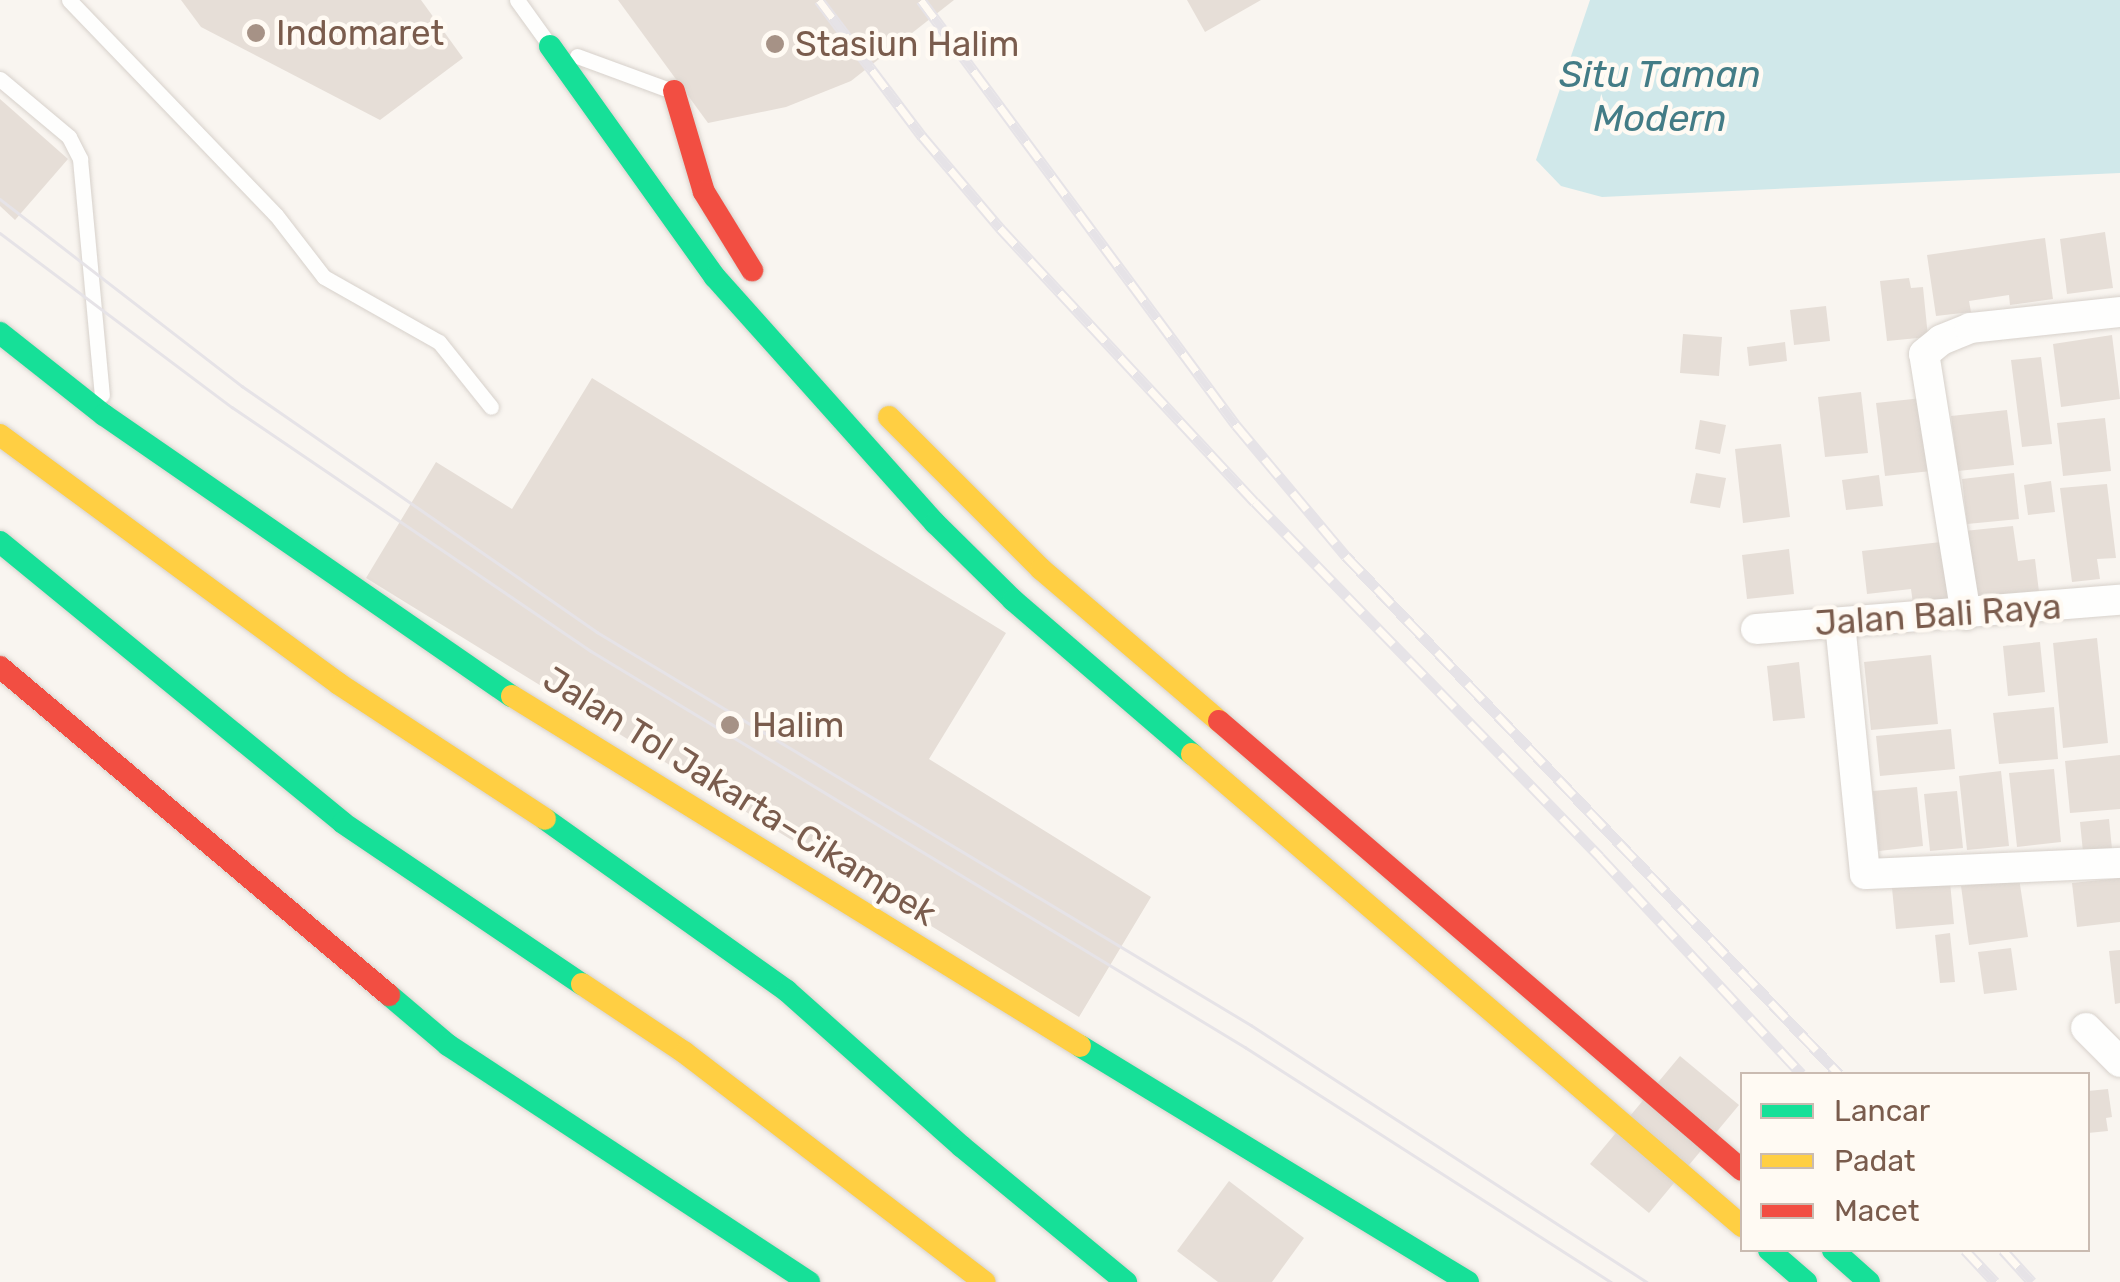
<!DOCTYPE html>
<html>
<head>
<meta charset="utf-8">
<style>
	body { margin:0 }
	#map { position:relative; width:2120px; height:1282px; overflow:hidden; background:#f9f5f0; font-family:Rubik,sans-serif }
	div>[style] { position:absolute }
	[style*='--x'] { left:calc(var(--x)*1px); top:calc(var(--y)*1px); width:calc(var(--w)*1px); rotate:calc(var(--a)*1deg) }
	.water>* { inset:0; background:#d0e8ea }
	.building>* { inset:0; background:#e6ded7 }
	.roads { filter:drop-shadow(0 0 2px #d7d1cb) drop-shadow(0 0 2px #d7d1cb) }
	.lane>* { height:15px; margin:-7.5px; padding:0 7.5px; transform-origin:7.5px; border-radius:7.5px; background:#fefefd }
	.street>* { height:30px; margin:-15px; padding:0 15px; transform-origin:15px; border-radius:15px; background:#fefefd }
	.fast>* { height:22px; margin:-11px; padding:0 11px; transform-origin:11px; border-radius:11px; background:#16e098 }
	.slow>* { height:22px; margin:-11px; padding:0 11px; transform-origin:11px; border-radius:11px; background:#ffcf43 }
	.jam>* { height:22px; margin:-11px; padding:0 11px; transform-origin:11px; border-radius:11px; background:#f24e42 }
	.tram>* { height:2.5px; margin:-1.25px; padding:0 1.25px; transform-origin:1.25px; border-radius:1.25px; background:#e6e3e7 }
	.rail>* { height:11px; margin-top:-5.5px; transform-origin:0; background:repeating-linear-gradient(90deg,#fffaf3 0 22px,#e6e3e7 0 44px); box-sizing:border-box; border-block:2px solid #e6e3e7 }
	.dots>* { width:28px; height:28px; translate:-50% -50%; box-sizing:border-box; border:5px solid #fffaf3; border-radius:50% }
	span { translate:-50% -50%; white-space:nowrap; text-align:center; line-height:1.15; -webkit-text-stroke:9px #fffaf3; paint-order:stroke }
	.poi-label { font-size:35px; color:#7a5c4d }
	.left { translate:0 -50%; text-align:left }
	.street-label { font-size:35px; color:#7a5c4d }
	.water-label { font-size:38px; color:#437c86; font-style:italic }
	.legend { position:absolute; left:1740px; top:1072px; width:350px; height:180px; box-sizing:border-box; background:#fffaf3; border:2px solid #cabbb1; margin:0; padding:12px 18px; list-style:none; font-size:30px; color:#7a5c4d }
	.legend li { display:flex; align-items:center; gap:20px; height:50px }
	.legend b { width:50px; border:2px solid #cabbb1 }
</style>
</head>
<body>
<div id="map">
	<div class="water">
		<i style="clip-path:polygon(1590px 0,2120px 0,2120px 173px,1602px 197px,1561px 186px,1536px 160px)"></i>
	</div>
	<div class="building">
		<i style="clip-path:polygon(181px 0,421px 0,463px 58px,380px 120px,201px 27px)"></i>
		<i style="clip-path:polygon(618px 0,954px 0,851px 81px,786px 107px,708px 123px)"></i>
		<i style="clip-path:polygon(1187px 0,1261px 0,1205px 32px)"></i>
		<i style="clip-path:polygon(0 99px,68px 159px,15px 220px,0 206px)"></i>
		<i style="clip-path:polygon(2105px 232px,2113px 288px,2067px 294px,2060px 239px)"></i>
		<i style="clip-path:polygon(2045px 238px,2053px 299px,2010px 305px,2009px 295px,1969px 301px,1971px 312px,1936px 316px,1927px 255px)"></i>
		<i style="clip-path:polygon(1909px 278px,1911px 288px,1923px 287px,1928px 337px,1887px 341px,1880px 281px)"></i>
		<i style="clip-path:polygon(1826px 306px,1830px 341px,1794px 345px,1790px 310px)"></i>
		<i style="clip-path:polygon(1683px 334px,1722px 337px,1719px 376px,1680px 373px)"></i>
		<i style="clip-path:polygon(2112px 335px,2120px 399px,2061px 407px,2053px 344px)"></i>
		<i style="clip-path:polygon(1785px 342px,1787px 361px,1749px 366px,1747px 347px)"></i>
		<i style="clip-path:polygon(2041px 357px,2052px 444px,2022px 447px,2011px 360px)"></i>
		<i style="clip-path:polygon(592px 378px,1006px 633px,929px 759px,1151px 897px,1079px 1017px,366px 578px,436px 462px,512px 509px)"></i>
		<i style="clip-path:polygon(1861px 392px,1868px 453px,1825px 457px,1818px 397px)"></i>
		<i style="clip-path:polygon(1922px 398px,1931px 471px,1885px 476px,1876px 403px)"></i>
		<i style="clip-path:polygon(2007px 410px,2014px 465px,1958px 471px,1951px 416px)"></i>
		<i style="clip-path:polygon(2105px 418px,2111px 471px,2063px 476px,2057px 423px)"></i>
		<i style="clip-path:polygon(1700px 420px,1726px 425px,1720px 454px,1695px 449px)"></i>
		<i style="clip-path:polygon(1781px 444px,1790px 517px,1743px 523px,1735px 449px)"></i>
		<i style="clip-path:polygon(1696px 473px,1726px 478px,1720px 508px,1690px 503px)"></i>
		<i style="clip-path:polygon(2014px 473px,2019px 519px,1967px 524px,1962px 479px)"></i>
		<i style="clip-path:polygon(1879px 475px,1883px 506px,1846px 510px,1842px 480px)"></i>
		<i style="clip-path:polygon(2051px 481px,2055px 512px,2028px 515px,2024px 485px)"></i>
		<i style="clip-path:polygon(2107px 484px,2116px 558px,2097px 559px,2100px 579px,2072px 582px,2060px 488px)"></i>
		<i style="clip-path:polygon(2013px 526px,2018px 561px,2035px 559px,2039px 592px,1972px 600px,1964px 531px)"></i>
		<i style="clip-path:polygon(1941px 542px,1948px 600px,1913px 604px,1911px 589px,1867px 594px,1862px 551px)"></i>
		<i style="clip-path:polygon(1789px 549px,1794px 594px,1747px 599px,1742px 555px)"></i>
		<i style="clip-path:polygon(2097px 638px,2108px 743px,2063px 748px,2053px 643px)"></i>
		<i style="clip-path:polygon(2040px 642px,2045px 692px,2008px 696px,2003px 646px)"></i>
		<i style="clip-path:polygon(1931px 655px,1938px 724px,1871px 730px,1864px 662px)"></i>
		<i style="clip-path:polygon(1799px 662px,1805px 718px,1773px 721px,1767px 666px)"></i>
		<i style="clip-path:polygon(2054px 707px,2058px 759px,1999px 764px,1993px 713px)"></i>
		<i style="clip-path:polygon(1951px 729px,1955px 769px,1880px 776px,1876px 736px)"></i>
		<i style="clip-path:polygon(2120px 755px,2120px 809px,2070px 813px,2065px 761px)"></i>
		<i style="clip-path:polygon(2054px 769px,2061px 842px,2017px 847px,2009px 773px)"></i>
		<i style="clip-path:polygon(2001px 771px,2009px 846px,1967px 850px,1959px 776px)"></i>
		<i style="clip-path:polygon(1917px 787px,1923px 846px,1879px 851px,1873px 791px)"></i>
		<i style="clip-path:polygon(1957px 791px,1963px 848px,1930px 851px,1924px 794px)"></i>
		<i style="clip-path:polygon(2109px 819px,2112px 849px,2083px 852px,2080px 822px)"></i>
		<i style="clip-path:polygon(2019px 878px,2028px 937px,1969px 945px,1961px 886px)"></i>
		<i style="clip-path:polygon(2120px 878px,2120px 922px,2077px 927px,2072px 883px)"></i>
		<i style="clip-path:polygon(1950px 882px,1954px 924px,1896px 929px,1892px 888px)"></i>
		<i style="clip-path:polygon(1950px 933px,1955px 982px,1940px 983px,1935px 935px)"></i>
		<i style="clip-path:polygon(2011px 948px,2017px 990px,1984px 994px,1978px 952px)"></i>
		<i style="clip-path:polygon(2120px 950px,2120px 1003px,2115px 1004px,2109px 951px)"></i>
		<i style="clip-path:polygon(1680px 1056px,1739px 1105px,1649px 1213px,1590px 1164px)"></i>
		<i style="clip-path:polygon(2108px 1089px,2112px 1117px,2106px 1118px,2108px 1131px,2088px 1133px,2088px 1091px)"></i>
		<i style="clip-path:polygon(1229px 1181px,1304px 1238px,1272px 1282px,1218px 1282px,1177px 1251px)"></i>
	</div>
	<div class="roads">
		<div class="lane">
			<i style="--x:69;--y:0;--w:298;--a:46.1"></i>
			<i style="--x:276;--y:215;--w:78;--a:52.3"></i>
			<i style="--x:324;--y:277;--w:132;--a:29.5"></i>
			<i style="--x:439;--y:342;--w:83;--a:51.3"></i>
			<i style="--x:517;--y:0;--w:48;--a:54.3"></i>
			<i style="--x:577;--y:56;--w:93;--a:20.2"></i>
			<i style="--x:0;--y:79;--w:90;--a:40"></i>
			<i style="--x:69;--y:137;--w:25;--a:63"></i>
			<i style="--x:80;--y:159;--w:237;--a:84.7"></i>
		</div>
		<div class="street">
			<i style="--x:1966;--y:615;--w:264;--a:-99.1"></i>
			<i style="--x:1924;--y:354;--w:22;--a:-39"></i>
			<i style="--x:1941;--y:340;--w:31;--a:-22"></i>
			<i style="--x:1970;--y:328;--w:151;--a:-6.1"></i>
			<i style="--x:1840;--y:623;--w:252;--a:84.3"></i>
			<i style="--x:1865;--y:874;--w:255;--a:-2.5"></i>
			<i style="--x:1756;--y:629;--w:365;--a:-4.6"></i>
			<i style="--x:2086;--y:1028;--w:48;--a:45"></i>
		</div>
		<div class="fast">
			<i style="--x:550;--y:46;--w:284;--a:54.5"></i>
			<i style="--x:715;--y:277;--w:330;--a:48.2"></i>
			<i style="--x:935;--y:523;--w:110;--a:44.6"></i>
			<i style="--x:1013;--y:600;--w:236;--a:40.7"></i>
			<i style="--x:0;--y:333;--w:132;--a:38.3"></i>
			<i style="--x:104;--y:415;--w:495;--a:34.6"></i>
			<i style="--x:0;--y:542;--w:443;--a:39.3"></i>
			<i style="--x:343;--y:823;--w:288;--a:34"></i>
			<i style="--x:545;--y:819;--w:297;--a:35.4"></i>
			<i style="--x:787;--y:991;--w:233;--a:41.7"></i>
			<i style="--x:961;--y:1146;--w:214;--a:39.5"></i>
			<i style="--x:389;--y:995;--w:77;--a:40.3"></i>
			<i style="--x:448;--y:1045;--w:432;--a:33.3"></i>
			<i style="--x:1080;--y:1046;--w:454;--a:31.3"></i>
			<i style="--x:1769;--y:1250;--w:49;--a:40.9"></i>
			<i style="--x:1833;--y:1250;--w:48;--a:41.6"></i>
		</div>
		<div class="slow">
			<i style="--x:889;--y:417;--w:215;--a:45"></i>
			<i style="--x:1041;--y:569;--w:234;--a:40.5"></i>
			<i style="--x:0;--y:435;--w:421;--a:36.3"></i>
			<i style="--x:339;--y:684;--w:246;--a:33.2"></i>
			<i style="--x:512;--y:696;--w:667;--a:31.64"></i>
			<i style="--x:1192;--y:754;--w:725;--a:40.64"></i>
			<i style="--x:582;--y:984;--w:124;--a:33.8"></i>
			<i style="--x:685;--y:1053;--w:377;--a:37.4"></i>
		</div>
		<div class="jam">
			<i style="--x:674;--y:91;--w:105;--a:73.5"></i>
			<i style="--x:704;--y:192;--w:92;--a:58.4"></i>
			<i style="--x:0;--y:667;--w:509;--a:40.14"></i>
			<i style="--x:1219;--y:721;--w:689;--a:40.65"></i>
		</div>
	</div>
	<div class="tram">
		<i style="--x:0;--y:199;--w:306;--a:37.7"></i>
		<i style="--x:242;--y:386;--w:432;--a:34.7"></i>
		<i style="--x:597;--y:632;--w:763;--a:31"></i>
		<i style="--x:1251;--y:1025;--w:472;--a:33"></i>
		<i style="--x:0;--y:233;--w:290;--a:36.9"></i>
		<i style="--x:232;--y:407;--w:434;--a:34.2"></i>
		<i style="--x:591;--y:651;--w:765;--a:31.2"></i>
		<i style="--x:1245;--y:1047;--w:435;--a:32.7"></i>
	</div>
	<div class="rail">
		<i style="--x:819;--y:0;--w:171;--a:52.9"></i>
		<i style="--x:922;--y:136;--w:121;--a:49.7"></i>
		<i style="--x:1000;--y:228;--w:374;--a:47.1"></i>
		<i style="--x:1255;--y:502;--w:495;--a:45.8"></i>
		<i style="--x:1600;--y:857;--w:296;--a:47.1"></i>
		<i style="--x:921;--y:0;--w:529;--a:53.46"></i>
		<i style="--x:1236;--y:425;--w:171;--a:50"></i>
		<i style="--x:1346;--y:556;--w:715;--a:46.42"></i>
		<i style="--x:1965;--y:1250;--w:44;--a:46.8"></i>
		<i style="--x:2003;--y:1250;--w:43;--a:47.8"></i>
	</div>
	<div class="dots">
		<i style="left:256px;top:33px;background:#a69286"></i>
		<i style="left:775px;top:44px;background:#a69286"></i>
		<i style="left:730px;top:725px;background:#a69286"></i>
	</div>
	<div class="poi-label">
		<span class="left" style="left:276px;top:33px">Indomaret</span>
		<span class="left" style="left:795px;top:44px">Stasiun Halim</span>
		<span class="left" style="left:752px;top:725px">Halim</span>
	</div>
	<div class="street-label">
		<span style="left:1938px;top:615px;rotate:-4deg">Jalan Bali Raya</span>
		<span style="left:740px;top:796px;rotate:32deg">Jalan Tol Jakarta–Cikampek</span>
	</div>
	<div class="water-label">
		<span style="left:1660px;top:97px">Situ Taman<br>Modern</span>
	</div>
	<ul class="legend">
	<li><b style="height:12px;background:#16e098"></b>Lancar</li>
	<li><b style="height:12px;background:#ffcf43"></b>Padat</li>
	<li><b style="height:12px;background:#f24e42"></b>Macet</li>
	</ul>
</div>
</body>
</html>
